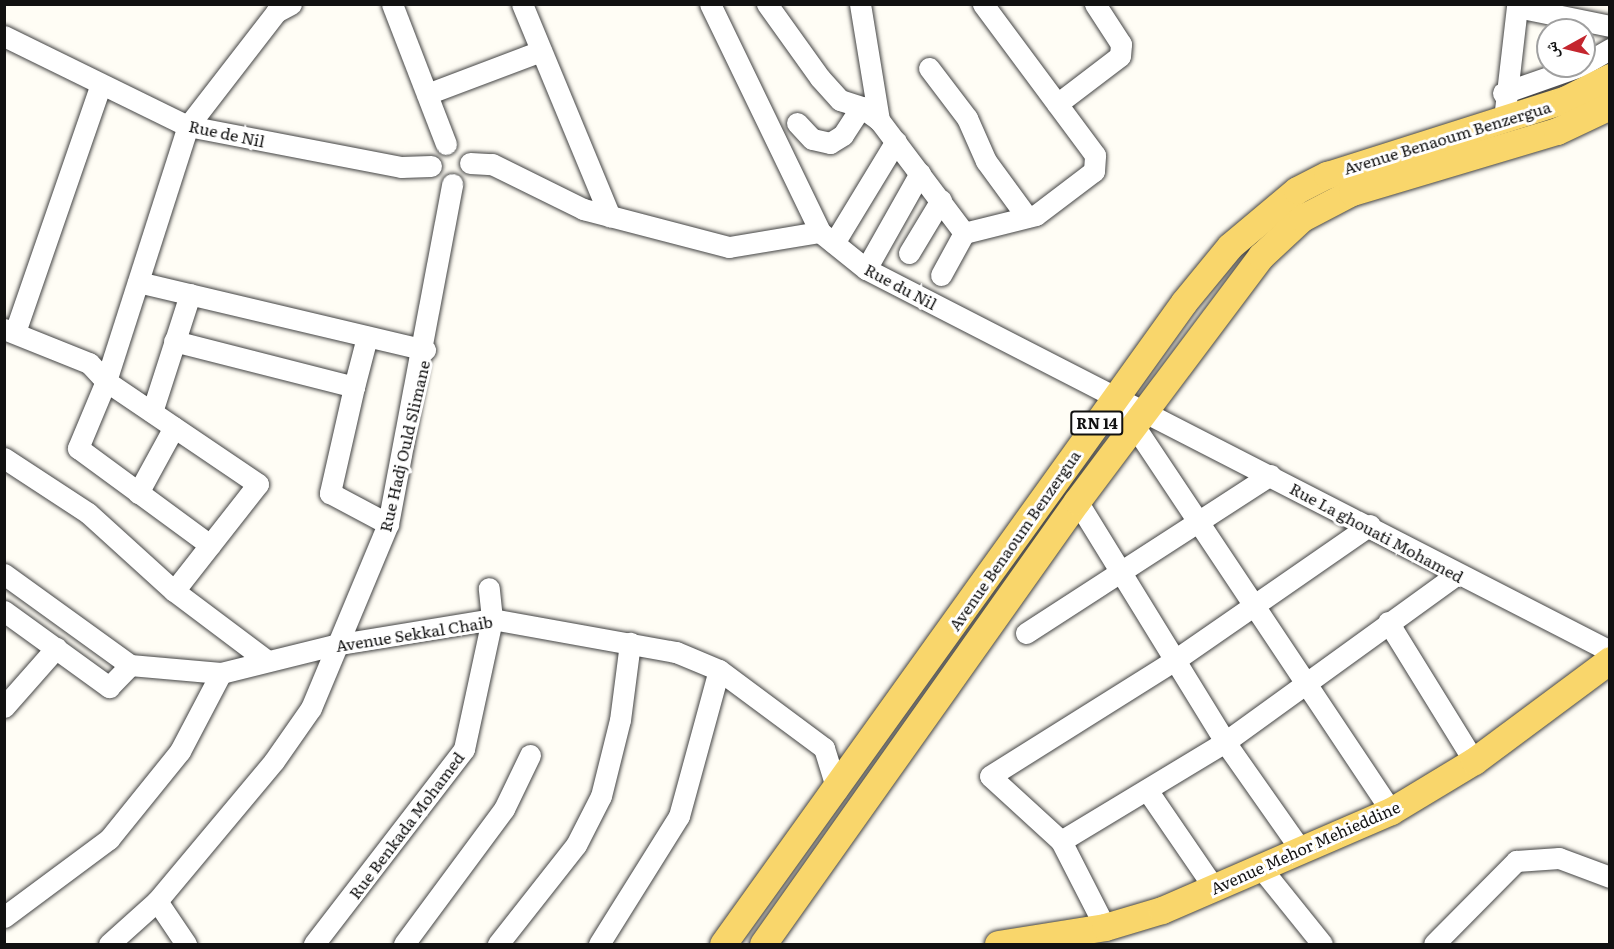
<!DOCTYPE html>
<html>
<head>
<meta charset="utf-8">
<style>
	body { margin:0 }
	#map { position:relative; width:1614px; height:949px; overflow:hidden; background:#fffdf5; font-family:Literata,"Noto Naskh Arabic",serif }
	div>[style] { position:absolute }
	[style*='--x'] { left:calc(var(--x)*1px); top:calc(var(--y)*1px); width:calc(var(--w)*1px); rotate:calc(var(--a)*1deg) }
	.roads { filter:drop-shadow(0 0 2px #444) drop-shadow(0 0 2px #444) }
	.minor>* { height:21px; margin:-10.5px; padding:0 10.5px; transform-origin:10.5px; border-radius:10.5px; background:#fff }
	.major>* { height:27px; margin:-13.5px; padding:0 13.5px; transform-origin:13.5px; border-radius:13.5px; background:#f9d66b }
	span { translate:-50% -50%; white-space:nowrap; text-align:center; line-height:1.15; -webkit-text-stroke:6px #fff; paint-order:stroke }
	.shield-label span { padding:2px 4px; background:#fff; border:2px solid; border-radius:4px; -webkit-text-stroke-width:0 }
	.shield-label { font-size:15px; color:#111; font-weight:700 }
	.street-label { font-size:16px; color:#111 }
	.frame { position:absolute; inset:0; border:6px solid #111; pointer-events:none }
	.north { position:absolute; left:1536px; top:18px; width:60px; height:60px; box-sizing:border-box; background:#fff; border:2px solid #a0a0a0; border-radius:50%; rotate:262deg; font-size:16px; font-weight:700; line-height:24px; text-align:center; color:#111 }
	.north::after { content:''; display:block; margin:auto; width:21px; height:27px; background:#c4262e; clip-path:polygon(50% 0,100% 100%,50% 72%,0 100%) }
</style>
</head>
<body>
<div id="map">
	<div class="roads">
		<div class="minor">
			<i style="--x:392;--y:4;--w:150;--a:68.9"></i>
			<i style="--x:522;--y:4;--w:230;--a:67.5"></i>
			<i style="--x:710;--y:4;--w:253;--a:64.2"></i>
			<i style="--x:820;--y:232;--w:59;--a:38.8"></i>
			<i style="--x:866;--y:269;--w:836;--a:27.18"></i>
			<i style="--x:767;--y:4;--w:91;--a:54.4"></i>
			<i style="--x:820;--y:78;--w:30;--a:48"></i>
			<i style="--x:840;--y:100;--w:22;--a:18"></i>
			<i style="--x:861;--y:107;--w:33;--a:123"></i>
			<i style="--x:843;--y:135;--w:15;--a:148"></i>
			<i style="--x:830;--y:143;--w:18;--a:-167"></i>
			<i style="--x:812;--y:139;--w:22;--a:-133"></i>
			<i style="--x:860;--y:4;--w:118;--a:80.7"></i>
			<i style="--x:4;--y:36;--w:205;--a:26.1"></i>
			<i style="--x:188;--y:126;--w:217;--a:10.9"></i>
			<i style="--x:401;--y:167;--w:30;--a:-2"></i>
			<i style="--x:1584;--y:64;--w:30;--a:-30"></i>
			<i style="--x:929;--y:68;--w:63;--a:52.8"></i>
			<i style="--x:967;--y:118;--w:47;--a:66.2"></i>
			<i style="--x:986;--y:161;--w:69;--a:53.8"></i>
			<i style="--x:1503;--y:93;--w:82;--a:-19.3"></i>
			<i style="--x:427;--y:94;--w:122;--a:-20.7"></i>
			<i style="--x:1057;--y:104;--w:79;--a:-37.3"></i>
			<i style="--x:1120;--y:56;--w:12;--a:-85"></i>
			<i style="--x:1121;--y:44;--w:48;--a:-123"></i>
			<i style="--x:861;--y:107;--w:22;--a:36"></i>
			<i style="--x:879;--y:120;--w:141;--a:53"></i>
			<i style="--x:964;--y:233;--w:74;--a:-14"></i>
			<i style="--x:1036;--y:215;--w:73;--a:-37.2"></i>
			<i style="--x:1094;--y:171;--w:16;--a:-86"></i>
			<i style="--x:1095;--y:155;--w:188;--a:-126.6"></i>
			<i style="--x:1504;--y:119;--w:113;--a:-83.4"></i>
			<i style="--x:1517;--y:7;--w:95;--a:11.5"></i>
			<i style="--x:470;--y:163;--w:22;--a:3"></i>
			<i style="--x:492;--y:164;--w:102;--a:26.3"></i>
			<i style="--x:583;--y:209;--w:151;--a:14.6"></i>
			<i style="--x:729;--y:247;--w:92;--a:-9.4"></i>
			<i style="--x:834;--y:243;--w:119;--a:-58.7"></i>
			<i style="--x:909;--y:253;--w:62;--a:-58.9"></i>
			<i style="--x:866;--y:269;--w:110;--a:-60.6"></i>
			<i style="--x:941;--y:275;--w:48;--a:-61.3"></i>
			<i style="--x:138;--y:282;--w:295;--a:13.3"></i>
			<i style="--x:4;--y:329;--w:92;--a:21.8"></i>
			<i style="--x:89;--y:363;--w:25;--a:47"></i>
			<i style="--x:106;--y:381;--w:73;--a:112.7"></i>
			<i style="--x:78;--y:448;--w:164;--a:36.3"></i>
			<i style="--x:15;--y:332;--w:260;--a:-70.9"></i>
			<i style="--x:174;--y:341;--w:186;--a:14.3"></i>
			<i style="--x:354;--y:387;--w:109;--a:102.8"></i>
			<i style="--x:330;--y:493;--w:66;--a:28.1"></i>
			<i style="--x:354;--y:387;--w:52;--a:-75.4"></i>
			<i style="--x:152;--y:412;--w:124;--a:-72.1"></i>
			<i style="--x:1127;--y:415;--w:476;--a:56.3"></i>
			<i style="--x:4;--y:458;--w:100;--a:33.2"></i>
			<i style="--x:88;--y:513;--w:116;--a:42.2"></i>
			<i style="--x:138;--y:493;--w:75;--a:-61.4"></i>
			<i style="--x:1077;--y:501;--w:283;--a:58.4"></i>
			<i style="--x:1225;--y:742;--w:132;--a:54.9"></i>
			<i style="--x:4;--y:574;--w:155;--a:35.8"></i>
			<i style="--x:130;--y:665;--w:91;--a:5"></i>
			<i style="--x:221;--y:673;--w:116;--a:-13.9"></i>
			<i style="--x:334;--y:645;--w:160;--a:-9.3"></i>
			<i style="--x:492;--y:619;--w:187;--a:10.2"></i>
			<i style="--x:676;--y:652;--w:47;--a:22.7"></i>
			<i style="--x:719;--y:670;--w:131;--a:36.6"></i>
			<i style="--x:4;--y:611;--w:130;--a:35.9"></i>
			<i style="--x:109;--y:687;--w:30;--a:-46"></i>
			<i style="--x:1388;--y:622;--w:163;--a:58.3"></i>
			<i style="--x:1026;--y:633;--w:291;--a:-32.9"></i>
			<i style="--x:266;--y:660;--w:115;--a:-143.1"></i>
			<i style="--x:174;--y:591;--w:136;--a:-51.9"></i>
			<i style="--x:258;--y:484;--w:184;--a:-145.9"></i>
			<i style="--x:106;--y:381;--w:268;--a:-72.2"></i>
			<i style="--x:188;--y:126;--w:144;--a:-52.3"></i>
			<i style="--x:276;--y:12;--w:17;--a:-28"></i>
			<i style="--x:4;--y:707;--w:79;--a:-48.6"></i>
			<i style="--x:824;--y:748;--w:44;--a:72.8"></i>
			<i style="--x:1147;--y:790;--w:119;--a:55.6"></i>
			<i style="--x:1061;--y:841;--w:192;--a:-31.1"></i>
			<i style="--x:1225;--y:742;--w:285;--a:-35.9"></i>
			<i style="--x:1261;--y:868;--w:97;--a:51.2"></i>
			<i style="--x:157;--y:901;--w:52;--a:56"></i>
			<i style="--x:4;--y:917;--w:131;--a:-36.6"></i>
			<i style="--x:109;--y:839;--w:113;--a:-51.1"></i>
			<i style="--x:180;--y:751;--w:88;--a:-62.3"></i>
			<i style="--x:1105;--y:927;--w:97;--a:-117.1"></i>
			<i style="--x:1061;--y:841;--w:96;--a:-137.5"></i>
			<i style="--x:990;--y:776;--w:218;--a:-32.1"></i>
			<i style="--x:1175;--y:660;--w:237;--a:-34.7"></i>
			<i style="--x:109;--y:944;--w:64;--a:-41.9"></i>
			<i style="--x:157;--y:901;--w:182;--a:-50.1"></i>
			<i style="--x:274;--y:761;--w:65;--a:-55.1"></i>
			<i style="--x:311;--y:708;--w:199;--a:-67.3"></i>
			<i style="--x:388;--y:524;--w:346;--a:-79.3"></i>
			<i style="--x:314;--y:944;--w:246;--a:-52.4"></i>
			<i style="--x:464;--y:749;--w:133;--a:-77.8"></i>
			<i style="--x:492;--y:619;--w:31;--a:-96"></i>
			<i style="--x:404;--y:944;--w:168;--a:-53.5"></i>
			<i style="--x:504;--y:809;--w:60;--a:-64.3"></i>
			<i style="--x:498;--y:944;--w:126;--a:-51.8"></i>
			<i style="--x:576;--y:845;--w:55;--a:-63"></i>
			<i style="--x:601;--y:796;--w:78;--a:-76"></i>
			<i style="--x:620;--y:720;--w:78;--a:-82.6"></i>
			<i style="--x:599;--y:944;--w:151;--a:-58"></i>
			<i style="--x:679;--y:816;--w:151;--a:-74.7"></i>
			<i style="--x:1434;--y:944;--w:117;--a:-45.3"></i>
			<i style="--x:1516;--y:861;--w:43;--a:-4"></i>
			<i style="--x:1559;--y:858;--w:54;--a:20.4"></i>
		</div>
		<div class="major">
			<i style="--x:723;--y:944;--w:790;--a:-54.32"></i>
			<i style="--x:1184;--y:302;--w:72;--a:-50.6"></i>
			<i style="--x:1230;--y:246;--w:87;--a:-39.9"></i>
			<i style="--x:1297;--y:190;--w:34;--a:-27"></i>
			<i style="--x:1327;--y:175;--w:251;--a:-17.6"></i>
			<i style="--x:1566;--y:99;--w:49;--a:-26.6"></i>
			<i style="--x:763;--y:944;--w:543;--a:-54.67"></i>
			<i style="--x:1077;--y:501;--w:306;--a:-53.1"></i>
			<i style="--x:1261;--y:256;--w:56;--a:-42.8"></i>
			<i style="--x:1302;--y:218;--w:56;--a:-27.5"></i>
			<i style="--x:1352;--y:192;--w:214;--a:-16.6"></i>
			<i style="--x:1557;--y:131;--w:59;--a:-25.3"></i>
			<i style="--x:998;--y:944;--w:108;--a:-9"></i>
			<i style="--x:1105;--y:927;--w:59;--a:-16.6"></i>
			<i style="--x:1162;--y:910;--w:249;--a:-23.4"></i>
			<i style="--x:1391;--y:811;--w:97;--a:-31.1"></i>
			<i style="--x:1474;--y:761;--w:169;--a:-36.6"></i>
		</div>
	</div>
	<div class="shield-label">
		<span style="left:1097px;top:423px">RN 14</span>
	</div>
	<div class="street-label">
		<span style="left:227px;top:133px;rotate:12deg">Rue de Nil</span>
		<span style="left:1447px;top:137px;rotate:-17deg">Avenue Benaoum Benzergua</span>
		<span style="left:901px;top:286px;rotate:28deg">Rue du Nil</span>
		<span style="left:404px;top:446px;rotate:-77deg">Rue Hadj Ould Slimane</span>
		<span style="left:1377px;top:532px;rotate:28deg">Rue La ghouati Mohamed</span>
		<span style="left:1014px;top:540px;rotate:-55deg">Avenue Benaoum Benzergua</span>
		<span style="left:414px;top:633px;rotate:-9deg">Avenue Sekkal Chaib</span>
		<span style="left:406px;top:825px;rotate:-53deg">Rue Benkada Mohamed</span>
		<span style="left:1305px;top:847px;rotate:-24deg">Avenue Mehor Mehieddine</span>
	</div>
	<div class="frame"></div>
	<div class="north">ش</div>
</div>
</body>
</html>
